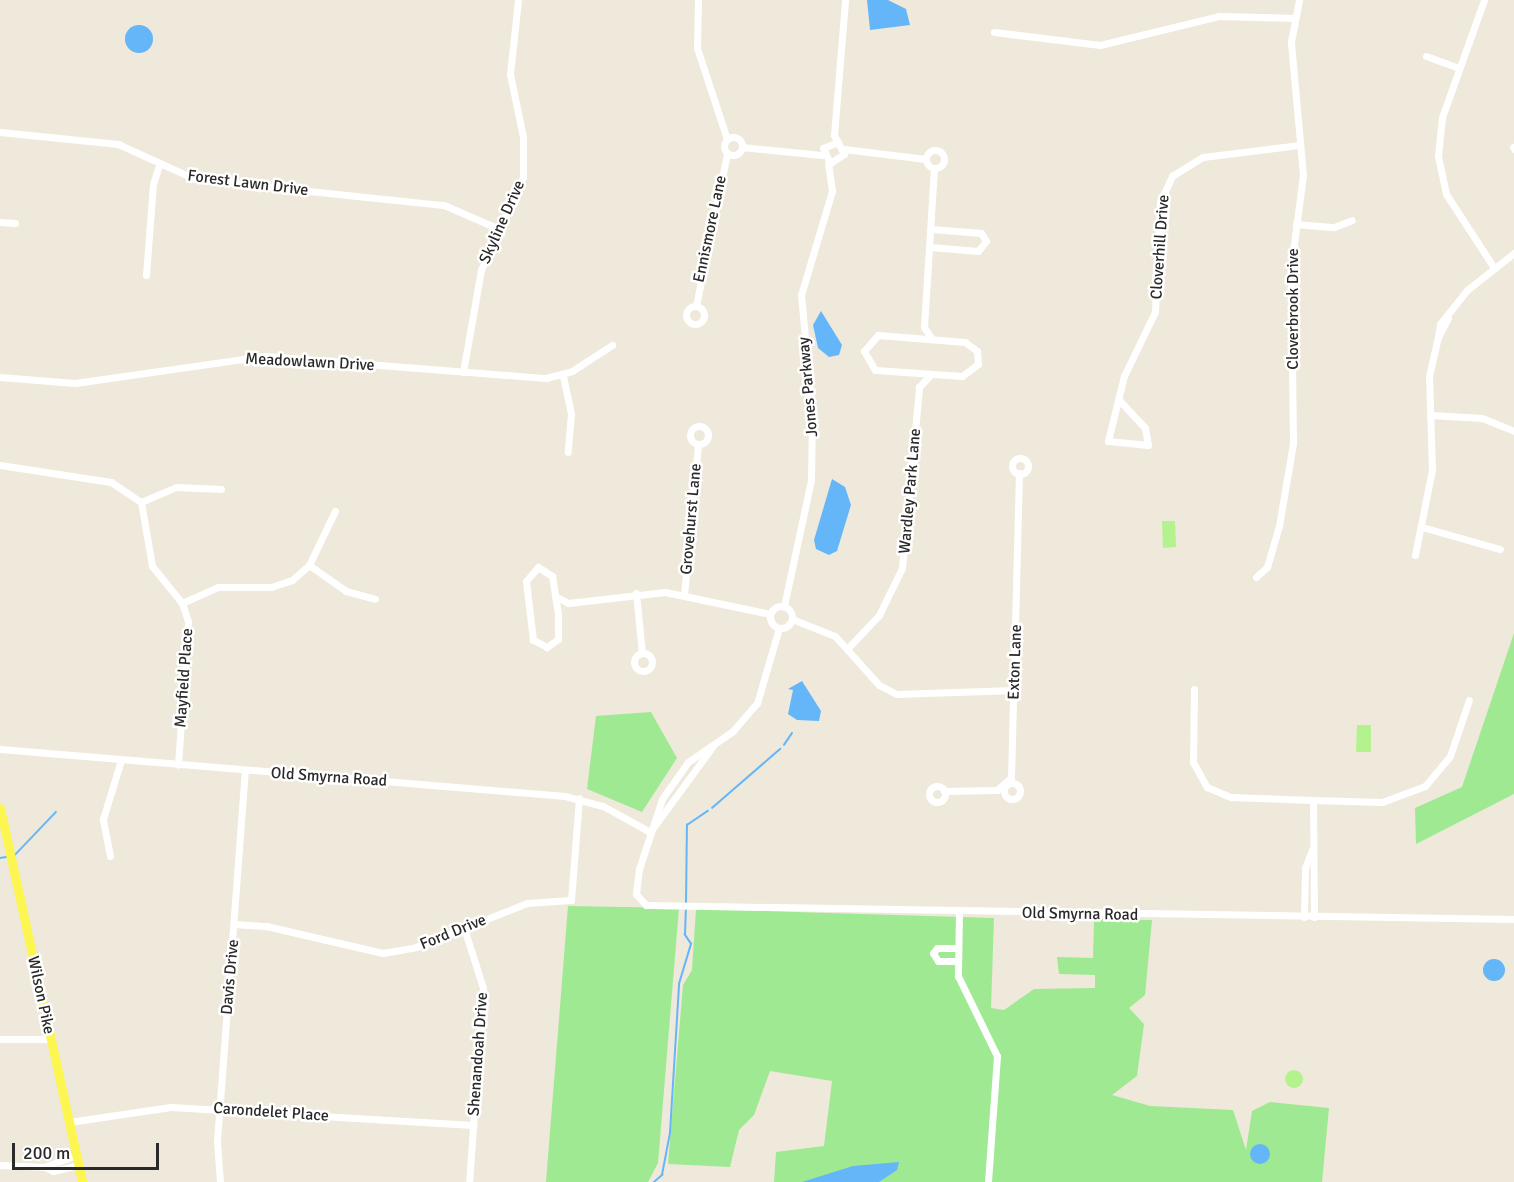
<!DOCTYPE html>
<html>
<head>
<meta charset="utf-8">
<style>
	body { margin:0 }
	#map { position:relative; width:1514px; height:1182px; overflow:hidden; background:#eee9db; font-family:Signika,sans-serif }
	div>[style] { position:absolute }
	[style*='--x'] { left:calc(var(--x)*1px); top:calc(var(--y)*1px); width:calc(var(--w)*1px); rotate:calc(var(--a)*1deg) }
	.green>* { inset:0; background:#9fe992 }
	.pitch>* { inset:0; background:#b4f28d }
	.round { border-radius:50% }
	.water>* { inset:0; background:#64b6f9 }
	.stream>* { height:1.5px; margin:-0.75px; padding:0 0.75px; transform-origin:0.75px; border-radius:0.75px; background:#64b6f9 }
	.minor>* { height:7px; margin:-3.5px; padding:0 3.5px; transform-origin:3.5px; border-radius:3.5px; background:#fff }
	.minor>.ring { margin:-3.5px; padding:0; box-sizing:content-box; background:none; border:7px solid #fff; border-radius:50% }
	.major>* { height:9px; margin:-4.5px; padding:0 4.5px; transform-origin:4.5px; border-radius:4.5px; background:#fdf550 }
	span { translate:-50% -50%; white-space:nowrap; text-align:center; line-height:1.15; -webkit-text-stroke:5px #fff; paint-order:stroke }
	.street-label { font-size:16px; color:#2a2a2a }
	.scale { position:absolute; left:12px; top:1143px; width:147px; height:27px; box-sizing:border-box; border:3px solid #2a2a2a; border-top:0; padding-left:8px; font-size:18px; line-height:21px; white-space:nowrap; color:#2a2a2a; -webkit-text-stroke:4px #fff; paint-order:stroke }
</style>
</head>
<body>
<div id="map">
	<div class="green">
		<i style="clip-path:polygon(1514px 633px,1514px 794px,1416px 844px,1415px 808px,1462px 787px)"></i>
		<i style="clip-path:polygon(651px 712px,677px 758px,642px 812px,587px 789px,596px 716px)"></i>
		<i style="clip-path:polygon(568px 906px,679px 908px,658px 1163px,648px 1182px,546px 1182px)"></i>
		<i style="clip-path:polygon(696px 909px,994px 918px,991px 1008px,1004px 1010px,1034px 989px,1095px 988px,1095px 975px,1059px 974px,1057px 957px,1093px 958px,1094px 919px,1152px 920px,1145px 995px,1129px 1008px,1144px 1024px,1137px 1076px,1112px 1095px,1150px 1106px,1233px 1110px,1246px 1150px,1252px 1111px,1270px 1102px,1329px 1108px,1322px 1182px,774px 1182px,776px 1152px,824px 1146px,832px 1081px,770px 1071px,754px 1115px,739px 1130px,730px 1167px,668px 1164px,683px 985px,692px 970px)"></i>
	</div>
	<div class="pitch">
		<i style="clip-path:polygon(1162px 521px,1175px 521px,1176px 547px,1163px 548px)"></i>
		<i style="clip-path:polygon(1357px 725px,1371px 725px,1371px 752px,1356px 752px)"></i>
		<i class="round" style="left:1285px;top:1070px;width:18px;height:18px"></i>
	</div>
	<div class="water">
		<i style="clip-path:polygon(867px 0,888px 0,906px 9px,910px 25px,870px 30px)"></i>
		<i class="round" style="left:125px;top:25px;width:28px;height:28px"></i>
		<i style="clip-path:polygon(821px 311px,842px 345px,839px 355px,829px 357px,818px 348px,813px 325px)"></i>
		<i style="clip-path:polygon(832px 479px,845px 487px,851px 505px,837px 551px,829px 555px,816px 549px,814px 540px)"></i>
		<i style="clip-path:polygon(802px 681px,821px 711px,819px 721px,797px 720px,788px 714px,793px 690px,788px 689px)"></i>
		<i class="round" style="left:1483px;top:959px;width:22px;height:22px"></i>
		<i class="round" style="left:1250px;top:1144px;width:20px;height:20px"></i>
		<i style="clip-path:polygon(899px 1162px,897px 1170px,879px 1182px,802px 1182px,853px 1166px)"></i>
	</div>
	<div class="stream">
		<i style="--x:784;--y:745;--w:14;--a:-56"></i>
		<i style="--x:712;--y:808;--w:90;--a:-40.9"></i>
		<i style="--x:15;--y:855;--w:59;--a:-46.4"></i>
		<i style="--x:0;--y:858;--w:6;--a:-9"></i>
		<i style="--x:686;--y:903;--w:78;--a:-89.3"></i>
		<i style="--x:687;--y:825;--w:25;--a:-34"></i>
		<i style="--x:654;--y:1182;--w:11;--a:-41"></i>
		<i style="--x:662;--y:1175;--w:43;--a:-79.2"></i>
		<i style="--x:670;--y:1133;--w:149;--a:-86.5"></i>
		<i style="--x:679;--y:984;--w:42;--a:-73.3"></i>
		<i style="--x:691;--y:944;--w:11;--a:-124"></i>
		<i style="--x:685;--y:935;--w:28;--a:-88"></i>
	</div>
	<div class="minor">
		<i style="--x:698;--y:0;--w:48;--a:91.2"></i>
		<i style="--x:697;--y:48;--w:96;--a:71.8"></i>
		<i style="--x:1484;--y:0;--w:124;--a:109.7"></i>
		<i style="--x:1442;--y:117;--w:39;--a:96"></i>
		<i style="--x:1438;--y:156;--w:39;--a:78"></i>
		<i style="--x:1446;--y:194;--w:86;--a:56.9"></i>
		<i style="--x:994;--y:32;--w:107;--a:7"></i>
		<i style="--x:1100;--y:45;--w:122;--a:-13.7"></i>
		<i style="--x:1219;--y:16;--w:76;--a:1.5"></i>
		<i style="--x:1426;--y:56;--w:35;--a:20"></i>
		<i style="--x:0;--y:132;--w:119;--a:5.8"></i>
		<i style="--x:118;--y:144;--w:85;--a:24.4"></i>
		<i style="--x:195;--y:179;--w:250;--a:6"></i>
		<i style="--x:444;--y:205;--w:60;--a:23.6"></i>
		<i class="ring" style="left:724px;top:137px;width:11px;height:11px"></i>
		<i style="--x:838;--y:142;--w:16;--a:158"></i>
		<i style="--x:823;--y:148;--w:17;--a:65"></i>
		<i style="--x:830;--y:163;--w:17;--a:-33"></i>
		<i style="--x:844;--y:154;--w:21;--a:-118"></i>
		<i style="--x:834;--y:135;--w:135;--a:-85.3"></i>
		<i style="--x:742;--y:147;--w:80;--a:5.7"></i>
		<i style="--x:1513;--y:147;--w:2;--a:63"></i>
		<i style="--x:844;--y:149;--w:82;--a:7"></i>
		<i class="ring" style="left:926px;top:150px;width:11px;height:11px"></i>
		<i style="--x:0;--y:222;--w:15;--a:4"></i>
		<i style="--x:1296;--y:224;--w:38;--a:5"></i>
		<i style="--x:1334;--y:227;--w:19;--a:-21"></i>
		<i style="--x:930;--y:247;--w:48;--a:4.8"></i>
		<i style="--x:978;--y:251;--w:13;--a:-51"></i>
		<i style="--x:986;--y:241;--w:9;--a:-122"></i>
		<i style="--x:981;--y:233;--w:50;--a:-175.4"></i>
		<i style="--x:146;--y:275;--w:91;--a:-85.6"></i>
		<i style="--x:153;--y:184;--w:19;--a:-72"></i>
		<i style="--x:696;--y:306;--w:156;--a:-78.5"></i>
		<i class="ring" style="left:686px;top:306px;width:11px;height:11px"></i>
		<i style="--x:1448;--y:318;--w:21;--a:118"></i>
		<i style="--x:1438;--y:337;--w:13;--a:-81"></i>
		<i style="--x:1440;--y:324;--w:43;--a:-51.5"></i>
		<i style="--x:1467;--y:290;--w:60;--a:-38.2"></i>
		<i style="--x:878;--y:335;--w:87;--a:4.6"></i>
		<i style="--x:965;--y:342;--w:15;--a:37"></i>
		<i style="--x:977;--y:351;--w:13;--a:86"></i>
		<i style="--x:978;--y:364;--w:20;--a:143"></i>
		<i style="--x:962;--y:376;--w:87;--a:-176.1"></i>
		<i style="--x:875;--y:370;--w:22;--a:-120"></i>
		<i style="--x:864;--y:351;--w:21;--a:-49"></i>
		<i style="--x:932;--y:339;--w:14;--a:-124"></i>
		<i style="--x:924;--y:327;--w:158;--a:-86.4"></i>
		<i style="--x:463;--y:372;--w:104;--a:-80"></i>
		<i style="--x:481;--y:270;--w:102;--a:-65.7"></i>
		<i style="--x:523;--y:177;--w:40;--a:-90"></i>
		<i style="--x:523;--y:137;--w:64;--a:-101.7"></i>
		<i style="--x:510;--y:74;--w:74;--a:-83.8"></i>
		<i style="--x:563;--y:376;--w:39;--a:78"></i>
		<i style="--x:571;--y:414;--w:38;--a:95"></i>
		<i style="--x:0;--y:377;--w:75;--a:4.6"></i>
		<i style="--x:75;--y:383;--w:192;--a:-8.1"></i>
		<i style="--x:265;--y:356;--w:282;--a:4.5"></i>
		<i style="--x:546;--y:378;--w:27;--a:-15"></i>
		<i style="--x:572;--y:371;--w:48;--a:-33"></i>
		<i style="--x:1120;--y:401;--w:37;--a:47"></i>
		<i style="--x:1145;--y:428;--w:17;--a:80"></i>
		<i style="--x:1148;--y:445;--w:40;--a:-174.3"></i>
		<i style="--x:1108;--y:441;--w:67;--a:-76.2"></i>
		<i style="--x:1124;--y:376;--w:71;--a:-64.2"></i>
		<i style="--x:1155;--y:312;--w:110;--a:-87.4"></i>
		<i style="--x:1160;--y:202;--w:29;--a:-65"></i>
		<i style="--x:1172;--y:176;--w:36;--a:-32"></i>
		<i style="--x:1203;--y:157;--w:98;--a:-7.1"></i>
		<i style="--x:1430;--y:415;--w:52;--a:3.3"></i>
		<i style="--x:1482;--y:418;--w:35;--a:22"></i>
		<i class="ring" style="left:690px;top:426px;width:11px;height:11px"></i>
		<i class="ring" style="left:1012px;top:458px;width:9px;height:9px"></i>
		<i style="--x:0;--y:465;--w:112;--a:8.7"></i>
		<i style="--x:111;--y:482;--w:36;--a:34"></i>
		<i style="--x:141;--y:502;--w:65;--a:80.2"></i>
		<i style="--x:152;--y:566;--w:48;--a:51"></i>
		<i style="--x:182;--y:603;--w:20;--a:72"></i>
		<i style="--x:188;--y:622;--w:143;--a:94"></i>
		<i style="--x:141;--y:502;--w:38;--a:-23"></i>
		<i style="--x:176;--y:487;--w:45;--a:2.5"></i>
		<i style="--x:1422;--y:527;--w:81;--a:15.8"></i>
		<i style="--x:1415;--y:555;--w:87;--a:-78.7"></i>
		<i style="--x:1432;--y:470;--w:94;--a:-91.8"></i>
		<i style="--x:1429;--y:376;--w:40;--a:-77"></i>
		<i style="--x:309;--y:565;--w:45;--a:35.1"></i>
		<i style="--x:346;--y:591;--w:30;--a:15"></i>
		<i style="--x:538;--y:567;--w:17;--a:33"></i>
		<i style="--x:552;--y:576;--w:38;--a:81"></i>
		<i style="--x:558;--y:614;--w:25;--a:90"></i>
		<i style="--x:558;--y:639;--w:14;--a:144"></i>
		<i style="--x:547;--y:647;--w:16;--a:-153"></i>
		<i style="--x:533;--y:640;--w:59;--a:-96.8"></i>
		<i style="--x:526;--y:581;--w:18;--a:-49"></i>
		<i style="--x:1256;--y:577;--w:15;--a:-42"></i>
		<i style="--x:1267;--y:567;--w:43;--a:-73.7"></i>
		<i style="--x:1279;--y:526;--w:84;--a:-80.4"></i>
		<i style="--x:1293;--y:443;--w:176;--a:-90.7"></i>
		<i style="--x:1291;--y:267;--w:93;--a:-82.6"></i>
		<i style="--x:1303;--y:175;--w:134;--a:-95.2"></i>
		<i style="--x:1291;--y:42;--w:43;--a:-79.2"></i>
		<i style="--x:636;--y:593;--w:60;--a:84.3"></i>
		<i style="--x:684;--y:595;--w:152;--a:-84.7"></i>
		<i style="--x:555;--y:596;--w:15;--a:28"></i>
		<i style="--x:568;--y:603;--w:98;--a:-6.5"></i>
		<i style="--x:665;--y:592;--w:107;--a:11.8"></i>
		<i style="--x:182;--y:603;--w:39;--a:-24"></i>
		<i style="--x:218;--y:587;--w:53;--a:0"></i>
		<i style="--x:271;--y:587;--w:22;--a:-18"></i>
		<i style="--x:292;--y:580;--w:23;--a:-41"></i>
		<i style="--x:309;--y:565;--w:60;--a:-64.3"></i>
		<i class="ring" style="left:770px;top:606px;width:15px;height:15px"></i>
		<i style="--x:784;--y:606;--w:129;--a:-77.9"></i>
		<i style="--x:811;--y:480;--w:67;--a:-89.1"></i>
		<i style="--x:812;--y:413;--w:119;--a:-95.3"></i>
		<i style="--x:801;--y:295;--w:109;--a:-73.4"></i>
		<i style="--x:832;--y:191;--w:28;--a:-98"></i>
		<i style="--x:792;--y:619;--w:46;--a:21.6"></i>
		<i style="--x:835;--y:636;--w:66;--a:48.1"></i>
		<i style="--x:879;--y:685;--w:20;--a:27"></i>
		<i style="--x:897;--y:694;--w:117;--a:-2"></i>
		<i style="--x:779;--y:628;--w:78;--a:106.3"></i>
		<i style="--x:757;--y:703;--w:37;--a:131"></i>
		<i style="--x:733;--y:731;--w:55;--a:145.4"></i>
		<i style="--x:688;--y:762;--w:45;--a:125.1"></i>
		<i style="--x:662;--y:799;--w:74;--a:108.2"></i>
		<i style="--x:639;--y:869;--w:25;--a:97"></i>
		<i style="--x:636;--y:894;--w:15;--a:48"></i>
		<i style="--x:646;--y:905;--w:868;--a:0.92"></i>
		<i style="--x:847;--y:649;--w:47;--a:-46.7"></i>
		<i style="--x:879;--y:615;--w:52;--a:-63.9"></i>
		<i style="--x:902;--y:568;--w:182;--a:-84.6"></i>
		<i style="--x:919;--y:387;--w:18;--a:-47"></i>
		<i class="ring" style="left:634px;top:653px;width:11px;height:11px"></i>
		<i style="--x:1194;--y:689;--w:73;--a:90.8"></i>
		<i style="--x:1193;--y:762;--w:29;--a:61"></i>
		<i style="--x:1207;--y:787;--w:26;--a:23"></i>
		<i style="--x:1231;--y:797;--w:82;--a:2.1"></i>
		<i style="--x:1313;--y:800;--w:69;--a:1.7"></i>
		<i style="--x:1382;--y:802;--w:46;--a:-20.4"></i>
		<i style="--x:1425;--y:786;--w:39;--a:-50"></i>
		<i style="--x:1450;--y:756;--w:59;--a:-71.3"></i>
		<i style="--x:0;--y:749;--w:567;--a:4.76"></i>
		<i style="--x:565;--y:796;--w:39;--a:15"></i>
		<i style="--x:603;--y:806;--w:54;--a:29"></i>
		<i class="ring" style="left:1004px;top:783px;width:9px;height:9px"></i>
		<i class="ring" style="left:929px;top:786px;width:9px;height:9px"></i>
		<i style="--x:944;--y:791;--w:53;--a:-1.1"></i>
		<i style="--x:997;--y:790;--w:18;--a:-41"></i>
		<i style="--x:1011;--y:778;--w:305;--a:-88.5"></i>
		<i style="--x:1313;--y:800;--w:117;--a:89.5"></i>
		<i style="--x:650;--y:832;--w:107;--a:-53.8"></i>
		<i style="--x:110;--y:856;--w:38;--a:-101"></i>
		<i style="--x:103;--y:819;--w:62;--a:-73"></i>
		<i style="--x:959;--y:911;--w:65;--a:90.9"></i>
		<i style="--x:958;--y:976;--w:89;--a:64"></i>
		<i style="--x:997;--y:1056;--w:126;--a:94.1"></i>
		<i style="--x:1304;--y:917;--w:49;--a:-88.8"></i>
		<i style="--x:1305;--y:868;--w:19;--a:-69"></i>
		<i style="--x:234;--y:924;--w:32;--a:4"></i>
		<i style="--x:266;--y:926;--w:120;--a:13"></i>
		<i style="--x:383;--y:953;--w:34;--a:-10"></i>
		<i style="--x:416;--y:947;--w:119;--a:-21.6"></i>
		<i style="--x:527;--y:903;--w:44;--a:-3.9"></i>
		<i style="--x:571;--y:900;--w:102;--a:-85.5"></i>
		<i style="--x:464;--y:928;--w:63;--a:72.4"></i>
		<i style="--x:483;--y:988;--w:195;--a:94.1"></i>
		<i style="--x:957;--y:961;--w:19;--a:180"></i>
		<i style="--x:938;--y:961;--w:9;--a:-122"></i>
		<i style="--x:933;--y:953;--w:6;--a:-51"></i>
		<i style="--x:937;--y:948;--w:21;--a:0"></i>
		<i style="--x:0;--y:1039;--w:51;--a:0"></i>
		<i style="--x:69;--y:1122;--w:103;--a:-8.4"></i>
		<i style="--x:171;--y:1107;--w:303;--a:3.4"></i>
		<i style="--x:76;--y:1155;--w:33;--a:159"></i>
		<i style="--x:45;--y:1167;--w:9;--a:27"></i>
		<i style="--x:53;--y:1171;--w:26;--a:-13"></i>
		<i style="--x:0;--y:1165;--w:45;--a:2.5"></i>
		<i style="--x:220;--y:1182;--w:41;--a:-94.2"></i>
		<i style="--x:217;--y:1141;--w:371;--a:-85.7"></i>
	</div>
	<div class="major">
		<i style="--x:0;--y:808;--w:383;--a:77.6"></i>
	</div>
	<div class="street-label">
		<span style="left:248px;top:183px;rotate:7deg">Forest Lawn Drive</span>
		<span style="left:502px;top:222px;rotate:-66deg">Skyline Drive</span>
		<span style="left:710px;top:229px;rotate:-78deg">Ennismore Lane</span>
		<span style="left:1160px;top:247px;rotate:-86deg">Cloverhill Drive</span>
		<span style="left:1293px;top:309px;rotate:-90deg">Cloverbrook Drive</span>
		<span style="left:310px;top:362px;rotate:3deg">Meadowlawn Drive</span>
		<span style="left:808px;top:387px;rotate:-95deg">Jones Parkway</span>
		<span style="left:910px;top:491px;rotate:-85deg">Wardley Park Lane</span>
		<span style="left:691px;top:519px;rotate:-85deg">Grovehurst Lane</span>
		<span style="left:1015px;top:662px;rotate:-88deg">Exton Lane</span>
		<span style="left:184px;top:678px;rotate:-86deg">Mayfield Place</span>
		<span style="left:329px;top:777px;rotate:4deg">Old Smyrna Road</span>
		<span style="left:1080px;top:914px;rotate:1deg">Old Smyrna Road</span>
		<span style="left:453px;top:932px;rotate:-22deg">Ford Drive</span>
		<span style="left:230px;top:977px;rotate:-85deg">Davis Drive</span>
		<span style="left:41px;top:995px;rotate:78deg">Wilson Pike</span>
		<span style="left:478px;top:1054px;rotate:-86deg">Shenandoah Drive</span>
		<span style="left:271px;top:1112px;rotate:4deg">Carondelet Place</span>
	</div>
	<div class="scale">200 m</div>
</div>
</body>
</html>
